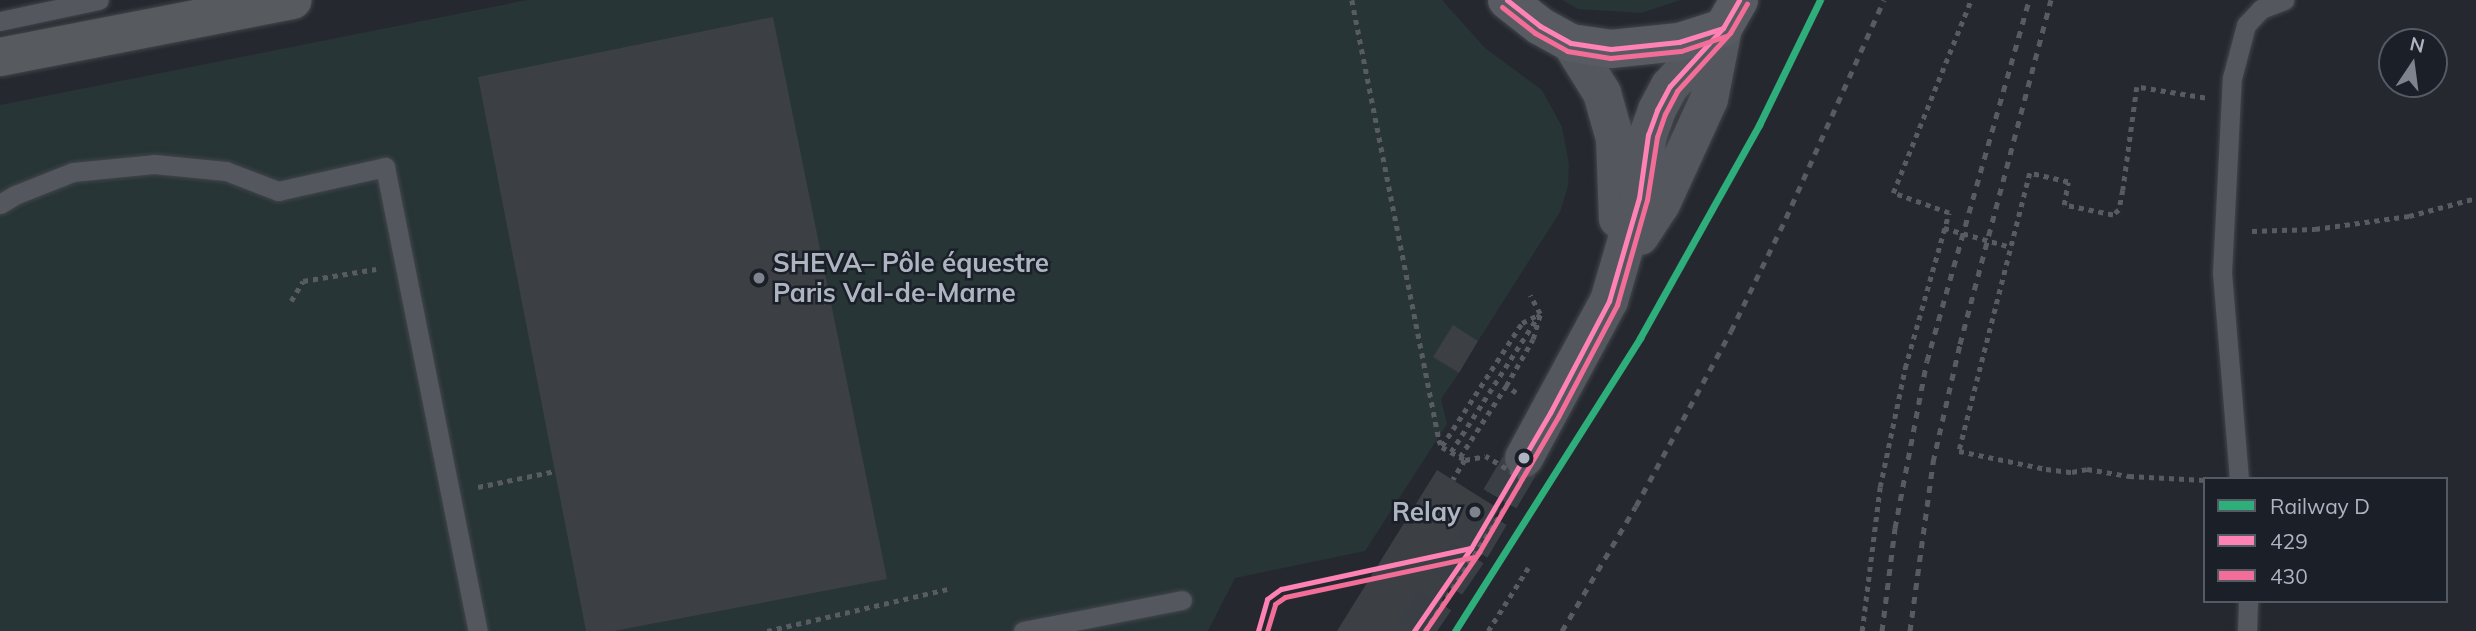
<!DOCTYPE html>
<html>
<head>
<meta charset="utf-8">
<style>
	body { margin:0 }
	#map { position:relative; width:2476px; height:631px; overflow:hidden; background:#25292f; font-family:Mulish,sans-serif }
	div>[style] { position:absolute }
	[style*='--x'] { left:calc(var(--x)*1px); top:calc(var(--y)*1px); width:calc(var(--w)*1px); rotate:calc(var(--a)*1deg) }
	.green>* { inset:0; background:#273537 }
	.building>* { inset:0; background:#3c3f44 }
	.street-tunnel>* { height:38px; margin-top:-19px; transform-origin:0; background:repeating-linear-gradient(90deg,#3a3e45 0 38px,transparent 0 57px) }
	.path>* { height:4.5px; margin-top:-2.25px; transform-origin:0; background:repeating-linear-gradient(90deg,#585c62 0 5px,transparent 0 10px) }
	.roads { filter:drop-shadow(0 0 2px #42454a) drop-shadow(0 0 2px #42454a) }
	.lane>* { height:19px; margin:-9.5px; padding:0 9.5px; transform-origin:9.5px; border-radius:9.5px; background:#54575e }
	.street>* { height:38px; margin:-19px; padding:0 19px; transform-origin:19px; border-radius:19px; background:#54575e }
	.secondary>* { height:38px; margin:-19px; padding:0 19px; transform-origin:19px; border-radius:19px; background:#585c62 }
	.primary>* { height:38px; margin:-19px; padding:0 19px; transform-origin:19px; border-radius:19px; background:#575a5f }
	.rail>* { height:5px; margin-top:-2.5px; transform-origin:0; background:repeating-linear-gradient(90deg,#585b61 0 7px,transparent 0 14px) }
	.path-bridge>* { height:4.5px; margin-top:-2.25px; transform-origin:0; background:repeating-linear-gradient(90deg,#585c62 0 5px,transparent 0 10px) }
	.bus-1>* { height:5px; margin:-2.5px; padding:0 2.5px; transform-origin:2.5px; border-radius:2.5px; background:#ff82b4 }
	.bus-2>* { height:5px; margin:-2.5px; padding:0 2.5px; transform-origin:2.5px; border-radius:2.5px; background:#f26d97 }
	.rail-1>* { height:7px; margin:-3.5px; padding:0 3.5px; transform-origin:3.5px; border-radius:3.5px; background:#2dae7a }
	.dots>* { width:19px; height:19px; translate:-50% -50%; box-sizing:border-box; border:4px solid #1a1f28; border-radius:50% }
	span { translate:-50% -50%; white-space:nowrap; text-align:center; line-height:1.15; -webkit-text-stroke:5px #1a1f28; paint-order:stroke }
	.poi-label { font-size:26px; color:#aeb4c1; font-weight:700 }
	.left { translate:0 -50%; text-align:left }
	.right { translate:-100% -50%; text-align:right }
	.legend { position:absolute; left:2203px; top:477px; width:245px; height:126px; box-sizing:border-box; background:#1a1f28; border:2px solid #555b65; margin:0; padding:9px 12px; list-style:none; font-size:21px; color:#aeb4c1 }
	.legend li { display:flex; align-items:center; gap:14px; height:35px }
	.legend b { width:35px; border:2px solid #555b65 }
	.north { position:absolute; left:2378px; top:28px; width:70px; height:70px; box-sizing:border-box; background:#1a1f28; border:2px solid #555b65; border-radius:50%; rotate:13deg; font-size:19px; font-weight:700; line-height:28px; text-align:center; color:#aeb4c1 }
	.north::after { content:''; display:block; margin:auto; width:24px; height:32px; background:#7e838e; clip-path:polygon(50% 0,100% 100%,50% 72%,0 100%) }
</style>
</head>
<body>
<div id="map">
	<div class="green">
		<i style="clip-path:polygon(527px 0,1442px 0,1485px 48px,1542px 90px,1562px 127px,1569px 164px,1568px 186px,1560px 212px,1478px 341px,1434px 357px,1459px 373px,1441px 399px,1447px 424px,1365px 551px,1235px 578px,1208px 631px,0 631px,0 105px)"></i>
		<i style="clip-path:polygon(1562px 0,1681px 0,1641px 13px,1578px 9px)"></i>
	</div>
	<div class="building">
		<i style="clip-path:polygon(773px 17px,887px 579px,614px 631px,586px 631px,478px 77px)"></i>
		<i style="clip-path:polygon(1453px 325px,1478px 341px,1459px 373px,1433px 357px)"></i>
		<i style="clip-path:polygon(1437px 470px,1499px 509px,1422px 631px,1337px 631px)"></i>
	</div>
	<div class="street-tunnel">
		<i style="--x:1414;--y:631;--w:101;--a:-55.5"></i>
		<i style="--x:1471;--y:548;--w:104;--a:-59.5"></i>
	</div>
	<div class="path">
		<i style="--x:1352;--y:0;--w:449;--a:78.8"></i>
		<i style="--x:1439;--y:440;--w:8;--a:67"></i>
		<i style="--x:1442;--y:447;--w:26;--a:29"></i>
		<i style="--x:1465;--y:460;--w:23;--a:121"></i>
		<i style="--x:2205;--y:98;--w:69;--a:-170.8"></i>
		<i style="--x:2137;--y:87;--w:104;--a:97.7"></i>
		<i style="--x:2123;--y:190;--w:20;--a:101"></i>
		<i style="--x:2119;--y:210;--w:8;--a:140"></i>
		<i style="--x:2113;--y:215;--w:50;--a:-168.5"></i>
		<i style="--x:2064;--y:205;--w:23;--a:-80"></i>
		<i style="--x:2068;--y:182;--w:39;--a:-167"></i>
		<i style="--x:2030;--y:173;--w:287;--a:104.3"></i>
		<i style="--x:1959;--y:451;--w:89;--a:11.7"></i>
		<i style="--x:2046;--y:469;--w:26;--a:7"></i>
		<i style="--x:2072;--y:472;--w:15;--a:-11"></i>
		<i style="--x:2087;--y:469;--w:43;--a:9.5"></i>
		<i style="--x:2129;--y:476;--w:76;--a:3"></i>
		<i style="--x:1944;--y:228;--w:70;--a:15.8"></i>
		<i style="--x:2252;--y:231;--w:63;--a:-1.8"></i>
		<i style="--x:2315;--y:229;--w:95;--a:-7.9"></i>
		<i style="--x:2409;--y:216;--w:69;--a:-15"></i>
		<i style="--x:291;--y:301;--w:23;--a:-59"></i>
		<i style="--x:303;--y:281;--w:74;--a:-9.3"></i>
		<i style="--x:1516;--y:393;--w:12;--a:-145"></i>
		<i style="--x:1506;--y:386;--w:54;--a:-60.1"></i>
		<i style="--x:1533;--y:339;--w:26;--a:-74"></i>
		<i style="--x:1540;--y:314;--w:21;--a:-118"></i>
		<i style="--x:1442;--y:446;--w:147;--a:-57"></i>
		<i style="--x:1522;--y:323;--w:20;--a:-27"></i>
		<i style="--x:1451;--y:452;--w:163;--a:-57.3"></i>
		<i style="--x:1460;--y:457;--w:85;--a:-57.1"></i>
		<i style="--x:1465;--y:460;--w:20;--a:-11"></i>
		<i style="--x:478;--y:487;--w:79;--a:-11.7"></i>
		<i style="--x:767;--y:631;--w:185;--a:-13.1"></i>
		<i style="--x:1488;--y:631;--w:75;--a:-57.6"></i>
		<i style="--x:1862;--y:631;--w:145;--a:-82.9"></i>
		<i style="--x:1880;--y:487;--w:122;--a:-78.1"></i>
		<i style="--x:1905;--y:368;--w:161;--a:-74.2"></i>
		<i style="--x:1949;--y:213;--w:59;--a:-160.3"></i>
		<i style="--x:1893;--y:193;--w:208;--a:-68"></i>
	</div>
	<div class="roads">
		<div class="lane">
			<i style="--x:0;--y:21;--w:101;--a:-12"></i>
			<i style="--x:0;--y:204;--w:17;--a:-31"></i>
			<i style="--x:15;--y:195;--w:62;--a:-21.6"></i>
			<i style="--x:73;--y:172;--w:81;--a:-5.6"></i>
			<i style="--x:154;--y:164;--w:72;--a:5.6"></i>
			<i style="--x:226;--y:171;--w:56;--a:21"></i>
			<i style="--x:278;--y:191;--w:110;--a:-12.6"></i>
			<i style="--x:385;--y:167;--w:473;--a:78.7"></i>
			<i style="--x:2239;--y:479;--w:207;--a:-94.7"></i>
			<i style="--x:2222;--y:273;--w:195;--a:-87.1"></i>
			<i style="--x:2232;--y:78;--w:55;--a:-75.2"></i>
			<i style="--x:2246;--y:25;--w:22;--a:-47"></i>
			<i style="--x:2261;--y:9;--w:25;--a:-21"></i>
			<i style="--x:1023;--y:631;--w:162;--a:-11"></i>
			<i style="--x:2247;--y:631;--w:30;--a:-88"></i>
		</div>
		<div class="street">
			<i style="--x:1571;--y:43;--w:59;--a:58.2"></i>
			<i style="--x:1602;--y:93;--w:48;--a:74.2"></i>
			<i style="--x:1615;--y:139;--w:80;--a:87.9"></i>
			<i style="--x:1640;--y:236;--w:38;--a:-57"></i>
			<i style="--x:1661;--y:204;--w:115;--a:-65.4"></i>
			<i style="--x:1709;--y:99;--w:72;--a:-78.8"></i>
			<i style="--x:1524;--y:458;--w:179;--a:-61.6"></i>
			<i style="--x:1609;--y:301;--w:107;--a:-73.8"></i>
			<i style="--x:1639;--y:198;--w:64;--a:-81.9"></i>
			<i style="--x:1648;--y:135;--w:27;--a:-70"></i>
			<i style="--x:1657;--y:110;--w:27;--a:-62"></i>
			<i style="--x:1670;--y:86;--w:79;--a:-47.6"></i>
		</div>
		<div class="secondary">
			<i style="--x:1507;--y:0;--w:42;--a:38.2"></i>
			<i style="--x:1540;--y:26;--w:35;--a:29"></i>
			<i style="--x:1571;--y:43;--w:40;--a:8.5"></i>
			<i style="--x:1611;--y:49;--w:68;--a:-5.9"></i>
			<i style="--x:1679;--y:42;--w:46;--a:-17.7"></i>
			<i style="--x:1723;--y:28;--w:32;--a:-60"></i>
		</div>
		<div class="primary">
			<i style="--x:0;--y:57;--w:298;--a:-11"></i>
		</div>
	</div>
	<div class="rail">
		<i style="--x:1562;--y:631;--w:145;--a:-59.4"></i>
		<i style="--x:1636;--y:506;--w:199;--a:-61.5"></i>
		<i style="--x:1731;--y:331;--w:126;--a:-64"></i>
		<i style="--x:1786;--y:218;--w:239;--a:-65.8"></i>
		<i style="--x:1882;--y:631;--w:104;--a:-82.8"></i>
		<i style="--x:1895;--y:528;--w:170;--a:-79.2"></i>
		<i style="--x:1927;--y:361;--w:375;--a:-74.2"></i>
		<i style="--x:1910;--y:631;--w:171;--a:-82.2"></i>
		<i style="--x:1933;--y:462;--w:121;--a:-77.1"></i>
		<i style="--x:1960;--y:344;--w:356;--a:-75.2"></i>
	</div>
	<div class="path-bridge">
		<i style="--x:1425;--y:631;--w:181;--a:-57.2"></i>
		<i style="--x:1523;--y:479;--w:44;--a:-148.8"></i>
	</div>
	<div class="bus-1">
		<i style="--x:1507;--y:0;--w:42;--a:38.2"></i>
		<i style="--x:1540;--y:26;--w:35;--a:29"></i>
		<i style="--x:1571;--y:43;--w:40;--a:8.5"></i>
		<i style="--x:1611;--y:49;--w:68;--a:-5.9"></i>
		<i style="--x:1679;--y:42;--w:46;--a:-17.7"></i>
		<i style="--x:1258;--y:631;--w:33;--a:-74"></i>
		<i style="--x:1267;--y:599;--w:17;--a:-36"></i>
		<i style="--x:1281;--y:589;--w:194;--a:-12.2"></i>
		<i style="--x:1414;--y:631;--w:101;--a:-55.5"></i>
		<i style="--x:1471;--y:548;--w:156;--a:-59.7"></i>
		<i style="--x:1550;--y:413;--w:127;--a:-62.2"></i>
		<i style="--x:1609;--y:301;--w:107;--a:-73.8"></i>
		<i style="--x:1639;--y:198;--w:64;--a:-81.9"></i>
		<i style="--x:1648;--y:135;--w:27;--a:-70"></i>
		<i style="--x:1657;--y:110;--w:27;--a:-62"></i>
		<i style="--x:1670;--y:86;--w:79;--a:-47.6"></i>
		<i style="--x:1723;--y:28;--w:32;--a:-60"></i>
	</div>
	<div class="bus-2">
		<i style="--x:1502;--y:7;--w:42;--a:38.2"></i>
		<i style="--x:1535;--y:33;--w:37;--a:29"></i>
		<i style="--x:1567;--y:51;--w:44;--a:9.2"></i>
		<i style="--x:1610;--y:58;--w:71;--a:-5.6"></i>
		<i style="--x:1681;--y:51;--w:47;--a:-18.4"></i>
		<i style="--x:1267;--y:631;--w:28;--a:-73"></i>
		<i style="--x:1275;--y:604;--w:12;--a:-35"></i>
		<i style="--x:1285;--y:597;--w:192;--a:-12"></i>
		<i style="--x:1425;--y:631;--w:96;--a:-55.6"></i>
		<i style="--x:1479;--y:552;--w:156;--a:-59.7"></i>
		<i style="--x:1558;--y:417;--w:127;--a:-62.2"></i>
		<i style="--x:1617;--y:305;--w:109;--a:-74.1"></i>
		<i style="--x:1647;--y:200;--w:64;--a:-81"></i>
		<i style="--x:1657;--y:137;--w:24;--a:-71"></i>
		<i style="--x:1665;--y:114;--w:26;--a:-62"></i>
		<i style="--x:1677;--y:91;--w:79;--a:-47.6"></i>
		<i style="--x:1730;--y:33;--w:34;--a:-60"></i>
	</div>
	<div class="rail-1">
		<i style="--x:1455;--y:631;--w:347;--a:-57.7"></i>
		<i style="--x:1640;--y:338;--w:244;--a:-60.8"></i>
		<i style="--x:1759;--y:125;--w:139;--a:-64"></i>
	</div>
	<div class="dots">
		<i style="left:759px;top:278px;background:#7e838e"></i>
		<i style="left:1524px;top:458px;background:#aeb4c1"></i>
		<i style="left:1475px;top:512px;background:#7e838e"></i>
	</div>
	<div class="poi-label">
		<span class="left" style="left:773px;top:278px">SHEVA– Pôle équestre<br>Paris Val-de-Marne</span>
		<span class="right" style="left:1461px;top:512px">Relay</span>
	</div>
	<ul class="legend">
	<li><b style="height:9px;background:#2dae7a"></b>Railway D</li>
	<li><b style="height:9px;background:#ff82b4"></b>429</li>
	<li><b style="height:9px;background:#f26d97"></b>430</li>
	</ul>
	<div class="north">N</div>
</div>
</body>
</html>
